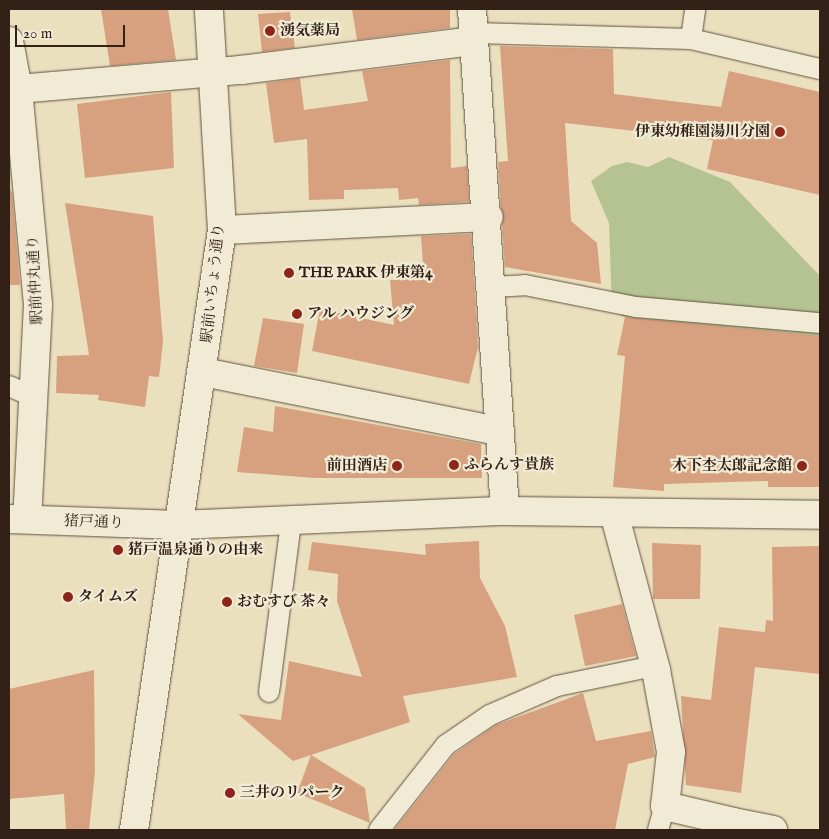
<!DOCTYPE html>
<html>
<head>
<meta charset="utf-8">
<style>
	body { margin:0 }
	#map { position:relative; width:829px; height:839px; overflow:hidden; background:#eae0be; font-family:"IM FELL English","Noto Serif JP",serif }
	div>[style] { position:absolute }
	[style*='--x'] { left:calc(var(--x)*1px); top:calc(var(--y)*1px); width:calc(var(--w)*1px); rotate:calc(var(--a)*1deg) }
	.green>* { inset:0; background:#b5c393 }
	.building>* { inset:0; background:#d7a07f }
	.roads { filter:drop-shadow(0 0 1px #615141) drop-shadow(0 0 1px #615141) }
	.service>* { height:20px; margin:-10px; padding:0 10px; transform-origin:10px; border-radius:10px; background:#f1ebd5 }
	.minor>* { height:28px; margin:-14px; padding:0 14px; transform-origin:14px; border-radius:14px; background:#f1ebd5 }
	.tertiary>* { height:28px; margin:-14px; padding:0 14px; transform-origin:14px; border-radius:14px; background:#f1ebd5 }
	.dots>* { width:14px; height:14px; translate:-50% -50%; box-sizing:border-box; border:2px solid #f1ebd5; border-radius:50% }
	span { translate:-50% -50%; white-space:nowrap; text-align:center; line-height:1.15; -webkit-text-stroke:4.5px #f1ebd5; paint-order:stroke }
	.poi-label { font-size:15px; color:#332117; font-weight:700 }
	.left { translate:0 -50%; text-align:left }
	.right { translate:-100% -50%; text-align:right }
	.street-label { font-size:15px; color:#332117 }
	.frame { position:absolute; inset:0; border:10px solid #332117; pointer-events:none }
	.scale { position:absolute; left:15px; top:25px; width:110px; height:22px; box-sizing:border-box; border:2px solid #332117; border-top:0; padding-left:6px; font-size:15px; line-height:18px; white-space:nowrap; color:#332117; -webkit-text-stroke:4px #f1ebd5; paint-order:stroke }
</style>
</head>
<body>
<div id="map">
	<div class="green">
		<i style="clip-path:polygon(669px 157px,730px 182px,820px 276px,819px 337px,663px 336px,612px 311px,609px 223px,591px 181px,612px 166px,627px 162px,648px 167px)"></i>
	</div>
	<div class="building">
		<i style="clip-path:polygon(101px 9px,168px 9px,176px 60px,110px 66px)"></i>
		<i style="clip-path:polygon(352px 9px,450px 9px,450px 28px,357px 40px)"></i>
		<i style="clip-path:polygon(290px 12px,295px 48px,262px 52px,258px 14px)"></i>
		<i style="clip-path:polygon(500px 46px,613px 49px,614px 94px,721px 107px,729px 71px,820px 92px,820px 195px,707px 169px,713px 140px,565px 123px,571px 221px,597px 243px,601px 284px,505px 267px,498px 162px,508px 161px)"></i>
		<i style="clip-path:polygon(450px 60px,451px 168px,467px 166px,469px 202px,419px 205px,418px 198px,399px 200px,398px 188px,344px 190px,344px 199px,309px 200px,307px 139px,274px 143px,266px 83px,300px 78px,304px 110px,368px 101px,362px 71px)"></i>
		<i style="clip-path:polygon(171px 92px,174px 168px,85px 178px,77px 104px)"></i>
		<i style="clip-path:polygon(9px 186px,12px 193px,20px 285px,9px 285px)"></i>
		<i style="clip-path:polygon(65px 203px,153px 216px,163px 342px,159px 377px,149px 376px,145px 407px,98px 400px,99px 395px,56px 393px,57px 356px,89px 355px)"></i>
		<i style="clip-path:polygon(471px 234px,478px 347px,469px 384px,312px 351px,320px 309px,394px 325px,390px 280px,424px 279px,421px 236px)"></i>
		<i style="clip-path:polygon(625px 317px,820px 336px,820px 487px,768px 487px,768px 481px,664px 484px,664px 491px,613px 487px,625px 356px,617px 355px)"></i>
		<i style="clip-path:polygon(263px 318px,304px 324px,297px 373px,254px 366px)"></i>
		<i style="clip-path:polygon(275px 406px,481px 444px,482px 478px,315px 478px,237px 472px,244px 427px,273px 432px)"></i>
		<i style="clip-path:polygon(479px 541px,480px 578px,505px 626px,517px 677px,403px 696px,410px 722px,311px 755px,365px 788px,370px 823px,297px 793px,311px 755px,293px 761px,238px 714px,281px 720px,289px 661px,362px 677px,337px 601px,338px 574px,308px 570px,312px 542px,426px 555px,425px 544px)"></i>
		<i style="clip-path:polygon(652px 543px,701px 545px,700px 599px,653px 599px)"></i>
		<i style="clip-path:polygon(820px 546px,820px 674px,755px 667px,741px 793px,686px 785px,681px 696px,711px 700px,719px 627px,765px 632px,766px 620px,773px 621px,772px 547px)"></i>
		<i style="clip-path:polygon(622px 604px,636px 656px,585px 666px,574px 615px)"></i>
		<i style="clip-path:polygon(94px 670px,95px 772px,89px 830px,66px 830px,64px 794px,9px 799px,9px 689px)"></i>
		<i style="clip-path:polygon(583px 693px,596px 741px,651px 731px,655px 757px,628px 764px,615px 830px,394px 830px,454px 754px,496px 725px)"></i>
	</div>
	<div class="roads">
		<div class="service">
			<i style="--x:474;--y:33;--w:217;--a:1.6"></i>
			<i style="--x:691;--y:39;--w:132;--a:13.1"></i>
			<i style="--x:691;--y:39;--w:30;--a:-82"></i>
			<i style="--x:492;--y:287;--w:33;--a:-3"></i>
			<i style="--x:525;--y:285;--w:113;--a:11.2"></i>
			<i style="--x:636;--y:307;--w:185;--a:5"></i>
			<i style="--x:9;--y:386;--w:27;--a:24"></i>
			<i style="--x:269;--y:692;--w:170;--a:-82.6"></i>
			<i style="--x:379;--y:830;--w:108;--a:-51.8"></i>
			<i style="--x:446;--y:745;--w:53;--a:-34.3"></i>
			<i style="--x:490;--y:715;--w:73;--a:-23.4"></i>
			<i style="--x:557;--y:686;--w:99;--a:-11.7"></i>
			<i style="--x:658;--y:830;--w:25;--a:-74"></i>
		</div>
		<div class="minor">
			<i style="--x:472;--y:9;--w:503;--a:86.24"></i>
			<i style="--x:9;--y:41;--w:49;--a:79.4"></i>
			<i style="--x:18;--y:89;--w:217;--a:84.7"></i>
			<i style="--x:38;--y:305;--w:214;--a:92.9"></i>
			<i style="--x:18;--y:89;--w:224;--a:-4.9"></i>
			<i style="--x:241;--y:70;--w:235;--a:-7.1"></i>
			<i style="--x:222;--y:230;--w:267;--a:-2.8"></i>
			<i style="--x:203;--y:372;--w:302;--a:11.3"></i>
			<i style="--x:614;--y:513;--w:163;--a:75"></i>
			<i style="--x:656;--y:670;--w:83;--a:79.6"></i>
			<i style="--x:671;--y:752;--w:54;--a:96.3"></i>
			<i style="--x:665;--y:806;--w:70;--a:13.2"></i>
			<i style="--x:733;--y:822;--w:8;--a:104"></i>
			<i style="--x:9;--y:519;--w:170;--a:2"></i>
			<i style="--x:179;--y:525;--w:326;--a:-2.5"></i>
			<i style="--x:505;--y:511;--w:315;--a:0.7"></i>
			<i style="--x:733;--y:822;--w:41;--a:11.3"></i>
		</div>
		<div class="tertiary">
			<i style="--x:134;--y:830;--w:606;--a:-81.66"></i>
			<i style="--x:222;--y:230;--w:221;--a:-93.4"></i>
		</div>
	</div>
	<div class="dots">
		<i style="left:270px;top:31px;background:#8f2418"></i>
		<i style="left:780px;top:132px;background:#8f2418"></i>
		<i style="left:289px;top:273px;background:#8f2418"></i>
		<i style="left:297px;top:314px;background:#8f2418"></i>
		<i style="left:454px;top:465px;background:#8f2418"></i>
		<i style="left:397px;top:466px;background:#8f2418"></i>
		<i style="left:802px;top:466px;background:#8f2418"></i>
		<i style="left:118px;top:550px;background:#8f2418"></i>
		<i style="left:68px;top:597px;background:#8f2418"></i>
		<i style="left:227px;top:602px;background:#8f2418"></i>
		<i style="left:230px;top:793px;background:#8f2418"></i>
	</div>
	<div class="poi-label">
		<span class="left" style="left:280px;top:31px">湧気薬局</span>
		<span class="right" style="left:770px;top:132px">伊東幼稚園湯川分園</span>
		<span class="left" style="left:299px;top:273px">THE PARK 伊東第4</span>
		<span class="left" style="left:307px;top:314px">アル ハウジング</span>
		<span class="left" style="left:464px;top:465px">ふらんす貴族</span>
		<span class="right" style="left:387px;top:466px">前田酒店</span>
		<span class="right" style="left:792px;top:466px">木下杢太郎記念館</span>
		<span class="left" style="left:128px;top:550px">猪戸温泉通りの由来</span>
		<span class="left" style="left:78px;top:597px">タイムズ</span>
		<span class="left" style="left:237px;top:602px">おむすび 茶々</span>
		<span class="left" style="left:240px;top:793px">三井のリパーク</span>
	</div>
	<div class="street-label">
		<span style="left:35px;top:280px;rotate:-93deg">駅前仲丸通り</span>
		<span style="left:213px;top:283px;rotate:-84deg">駅前いちょう通り</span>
		<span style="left:94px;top:522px;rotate:2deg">猪戸通り</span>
	</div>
	<div class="frame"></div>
	<div class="scale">20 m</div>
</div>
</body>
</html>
